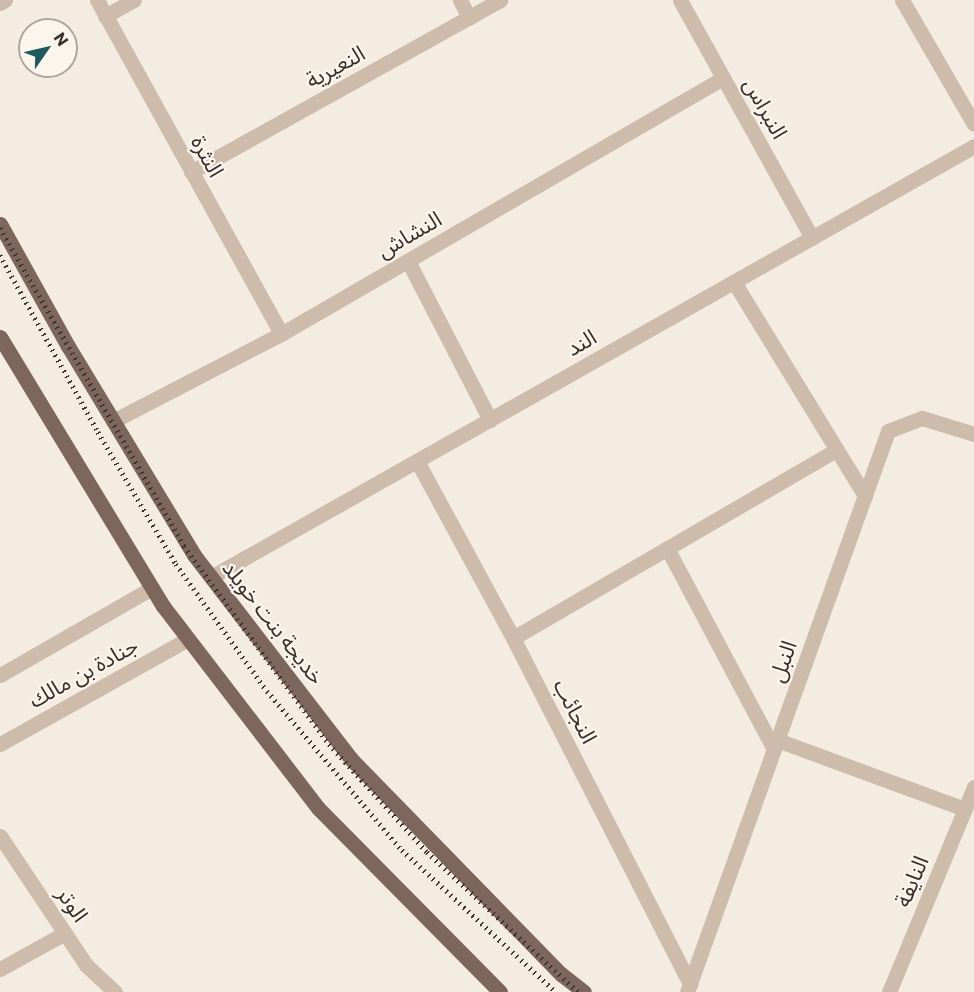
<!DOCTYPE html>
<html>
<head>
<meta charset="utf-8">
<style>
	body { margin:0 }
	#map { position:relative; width:974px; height:992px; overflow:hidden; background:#f4ebe1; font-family:Commissioner,"Noto Sans Arabic",sans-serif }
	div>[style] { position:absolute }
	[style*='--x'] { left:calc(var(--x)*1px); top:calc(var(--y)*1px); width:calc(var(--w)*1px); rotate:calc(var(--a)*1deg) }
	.minor>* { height:15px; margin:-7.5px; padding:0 7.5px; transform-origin:7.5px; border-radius:7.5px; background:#cdbbac }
	.major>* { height:15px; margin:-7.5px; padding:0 7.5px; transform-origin:7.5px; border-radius:7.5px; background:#7d675c }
	.rail>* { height:4.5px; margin-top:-2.25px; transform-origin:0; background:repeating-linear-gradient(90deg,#3b302b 0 1.5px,transparent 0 6px) }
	span { translate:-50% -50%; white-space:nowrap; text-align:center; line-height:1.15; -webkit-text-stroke:4.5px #fbf5ee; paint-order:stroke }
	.street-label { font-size:22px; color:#3b302b }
	.north { position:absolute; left:18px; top:18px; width:60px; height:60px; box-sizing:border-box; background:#fbf5ee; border:2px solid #aea6a0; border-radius:50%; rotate:56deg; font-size:16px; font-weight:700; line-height:24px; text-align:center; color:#3b302b }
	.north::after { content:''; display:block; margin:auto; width:21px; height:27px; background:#1f5a5e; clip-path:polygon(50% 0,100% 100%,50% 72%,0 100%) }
</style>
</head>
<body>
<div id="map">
	<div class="minor">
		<i style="--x:97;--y:0;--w:381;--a:61.1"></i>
		<i style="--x:460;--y:0;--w:20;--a:63"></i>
		<i style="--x:680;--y:0;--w:272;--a:61"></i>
		<i style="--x:902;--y:0;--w:143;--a:59.9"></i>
		<i style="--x:0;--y:3;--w:6;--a:-31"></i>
		<i style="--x:105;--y:16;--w:33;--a:-29"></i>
		<i style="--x:191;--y:172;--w:354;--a:-29.1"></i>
		<i style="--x:408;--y:261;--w:179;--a:62.7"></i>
		<i style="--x:734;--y:282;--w:251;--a:58.5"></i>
		<i style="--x:113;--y:421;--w:189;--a:-27.4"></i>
		<i style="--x:281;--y:334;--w:511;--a:-30.08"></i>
		<i style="--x:417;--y:461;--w:201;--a:61.5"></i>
		<i style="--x:513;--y:638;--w:389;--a:62.9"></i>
		<i style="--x:667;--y:548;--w:228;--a:62"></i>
		<i style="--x:211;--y:577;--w:876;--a:-29.46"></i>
		<i style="--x:513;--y:638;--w:374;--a:-30.2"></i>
		<i style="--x:0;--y:675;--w:175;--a:-29.8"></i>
		<i style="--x:777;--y:740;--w:200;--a:20.2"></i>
		<i style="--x:0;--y:744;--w:215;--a:-29.2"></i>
		<i style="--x:0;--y:836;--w:155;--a:56.3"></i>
		<i style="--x:86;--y:965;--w:40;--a:43"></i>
		<i style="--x:0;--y:969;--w:74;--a:-29"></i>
		<i style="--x:687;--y:992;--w:596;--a:-70.29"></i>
		<i style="--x:888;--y:431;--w:36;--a:-21"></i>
		<i style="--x:922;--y:418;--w:54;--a:17.1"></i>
		<i style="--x:889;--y:992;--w:222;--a:-67.5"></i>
	</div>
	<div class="major">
		<i style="--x:0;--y:224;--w:140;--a:60.9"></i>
		<i style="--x:68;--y:346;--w:244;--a:58.9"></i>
		<i style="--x:194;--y:555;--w:257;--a:52.4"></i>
		<i style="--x:351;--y:759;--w:301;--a:45.7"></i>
		<i style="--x:561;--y:974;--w:29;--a:38"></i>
		<i style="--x:0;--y:337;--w:315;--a:58.8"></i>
		<i style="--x:163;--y:606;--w:255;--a:52.5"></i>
		<i style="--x:318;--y:808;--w:259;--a:45.3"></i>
	</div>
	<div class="rail">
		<i style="--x:0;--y:228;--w:367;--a:59.9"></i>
		<i style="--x:184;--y:546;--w:245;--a:53.8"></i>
		<i style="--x:329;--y:744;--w:146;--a:47.8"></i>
		<i style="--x:427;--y:852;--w:206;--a:42.8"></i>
		<i style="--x:0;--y:255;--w:202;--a:61"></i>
		<i style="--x:98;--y:432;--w:153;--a:59.4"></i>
		<i style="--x:176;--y:564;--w:156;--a:54.4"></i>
		<i style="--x:267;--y:691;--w:209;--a:49.7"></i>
		<i style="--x:402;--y:850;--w:209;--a:42.7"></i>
	</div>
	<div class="street-label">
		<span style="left:335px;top:66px;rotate:-29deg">النعيرية</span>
		<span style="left:766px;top:108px;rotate:61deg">النبراس</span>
		<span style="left:208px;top:156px;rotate:61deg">النثرة</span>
		<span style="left:409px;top:234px;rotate:-30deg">النشاش</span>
		<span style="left:581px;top:342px;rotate:-30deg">الند</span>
		<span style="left:274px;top:622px;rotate:52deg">خديجة بنت خويلد</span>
		<span style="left:782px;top:661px;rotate:-70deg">النبل</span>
		<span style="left:83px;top:672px;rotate:-29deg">جنادة بن مالك</span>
		<span style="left:576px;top:711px;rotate:63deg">النجائب</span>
		<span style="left:911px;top:881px;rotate:-67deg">النايفة</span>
		<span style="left:73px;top:904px;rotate:56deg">الوتر</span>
	</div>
	<div class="north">N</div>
</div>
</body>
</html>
